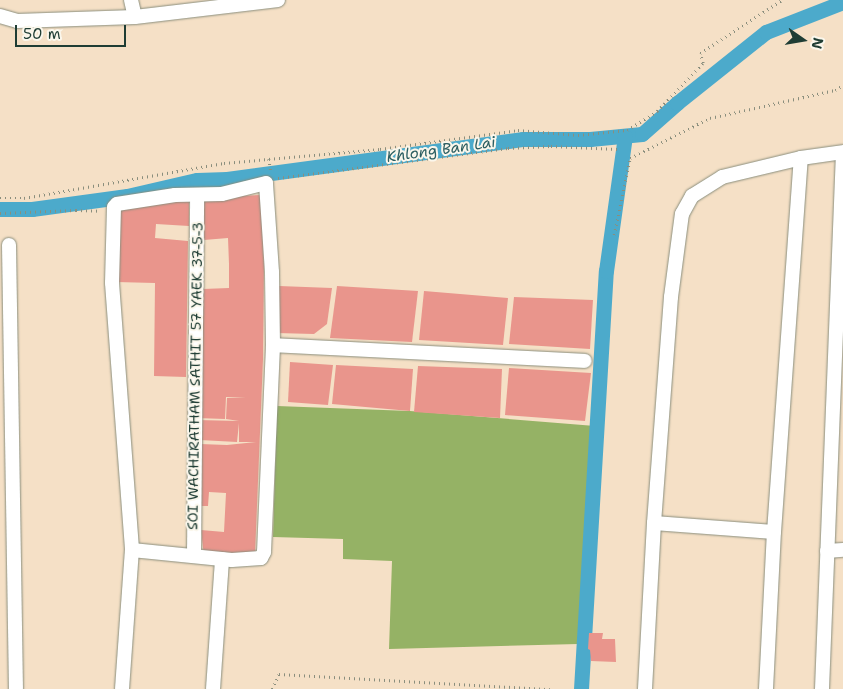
<!DOCTYPE html>
<html>
<head>
<meta charset="utf-8">
<style>
	body { margin:0 }
	#map { position:relative; width:843px; height:689px; overflow:hidden; background:#f5e0c6; font-family:"Shantell Sans",sans-serif }
	div>[style] { position:absolute }
	[style*='--x'] { left:calc(var(--x)*1px); top:calc(var(--y)*1px); width:calc(var(--w)*1px); rotate:calc(var(--a)*1deg) }
	.forest>* { inset:0; background:#95b265 }
	.canal>* { height:15px; margin:-7.5px; padding:0 7.5px; transform-origin:7.5px; border-radius:7.5px; background:#4caacb }
	.building>* { inset:0; background:#e9958c }
	.path>* { height:2.5px; margin-top:-1.25px; transform-origin:0; background:repeating-linear-gradient(90deg,#8a8e7d 0 1px,transparent 0 5px) }
	.roads { filter:drop-shadow(0 0 1px #8a8e7d) drop-shadow(0 0 1px #8a8e7d) }
	.minor>* { height:14px; margin:-7px; padding:0 7px; transform-origin:7px; border-radius:7px; background:#fff }
	span { translate:-50% -50%; white-space:nowrap; text-align:center; line-height:1.15; -webkit-text-stroke:4px #fbf7ec; paint-order:stroke }
	.street-label { font-size:14px; color:#1f3d34 }
	.water-label { font-size:15px; color:#2c5e61; font-style:italic }
	.north { position:absolute; left:778px; top:15px; width:50px; height:50px; -webkit-text-stroke:4px #fbf7ec; paint-order:stroke; rotate:103deg; font-size:14px; font-weight:700; line-height:20px; text-align:center; color:#1f3d34 }
	.north::after { content:''; display:block; margin:auto; width:18px; height:22px; background:#1f3d34; clip-path:polygon(50% 0,100% 100%,50% 72%,0 100%) }
	.scale { position:absolute; left:15px; top:25px; width:111px; height:22px; box-sizing:border-box; border:2px solid #1f3d34; border-top:0; padding-left:6px; font-size:15px; line-height:18px; white-space:nowrap; color:#1f3d34; -webkit-text-stroke:4px #fbf7ec; paint-order:stroke }
</style>
</head>
<body>
<div id="map">
	<div class="forest">
		<i style="clip-path:polygon(277px 406px,410px 411px,595px 426px,578px 644px,389px 649px,392px 561px,343px 559px,343px 539px,273px 537px)"></i>
	</div>
	<div class="canal">
		<i style="--x:0;--y:209;--w:32;--a:0"></i>
		<i style="--x:32;--y:209;--w:96;--a:-7.8"></i>
		<i style="--x:127;--y:196;--w:72;--a:-12.9"></i>
		<i style="--x:197;--y:180;--w:30;--a:-2"></i>
		<i style="--x:227;--y:179;--w:299;--a:-7.7"></i>
		<i style="--x:523;--y:139;--w:67;--a:0"></i>
		<i style="--x:590;--y:139;--w:52;--a:-5.5"></i>
		<i style="--x:642;--y:134;--w:47;--a:-41.5"></i>
		<i style="--x:677;--y:103;--w:114;--a:-38.6"></i>
		<i style="--x:766;--y:32;--w:83;--a:-21.3"></i>
		<i style="--x:581;--y:689;--w:419;--a:-86.6"></i>
		<i style="--x:606;--y:271;--w:136;--a:-82"></i>
	</div>
	<div class="building">
		<i style="clip-path:polygon(262px 195px,264px 266px,263px 359px,255px 554px,223px 553px,204px 556px,201px 530px,224px 532px,226px 493px,209px 492px,208px 506px,201px 506px,200px 444px,227px 445px,256px 442px,239px 442px,239px 423px,237px 442px,200px 440px,197px 420px,239px 421px,226px 419px,227px 398px,246px 398px,226px 397px,225px 419px,197px 418px,203px 289px,229px 288px,229px 264px,228px 238px,192px 241px,193px 198px)"></i>
		<i style="clip-path:polygon(189px 198px,189px 226px,156px 224px,155px 238px,188px 241px,186px 377px,154px 376px,155px 283px,116px 282px,117px 208px)"></i>
		<i style="clip-path:polygon(279px 286px,332px 288px,327px 324px,314px 334px,276px 333px)"></i>
		<i style="clip-path:polygon(337px 286px,418px 291px,412px 342px,330px 338px)"></i>
		<i style="clip-path:polygon(424px 291px,508px 298px,503px 345px,419px 340px)"></i>
		<i style="clip-path:polygon(514px 297px,593px 300px,590px 349px,509px 344px)"></i>
		<i style="clip-path:polygon(290px 362px,333px 365px,328px 405px,288px 402px)"></i>
		<i style="clip-path:polygon(336px 365px,413px 369px,410px 411px,332px 404px)"></i>
		<i style="clip-path:polygon(418px 366px,502px 369px,500px 418px,414px 412px)"></i>
		<i style="clip-path:polygon(509px 368px,591px 373px,585px 421px,505px 415px)"></i>
		<i style="clip-path:polygon(589px 633px,603px 633px,602px 639px,615px 639px,616px 662px,591px 661px,590px 650px,588px 649px)"></i>
	</div>
	<div class="path">
		<i style="--x:269;--y:159;--w:13;--a:81"></i>
		<i style="--x:278;--y:178;--w:232;--a:-7.4"></i>
		<i style="--x:508;--y:148;--w:43;--a:-2.7"></i>
		<i style="--x:551;--y:146;--w:66;--a:2.6"></i>
		<i style="--x:0;--y:198;--w:24;--a:0"></i>
		<i style="--x:24;--y:198;--w:203;--a:-9.9"></i>
		<i style="--x:224;--y:163;--w:157;--a:-5.1"></i>
		<i style="--x:380;--y:149;--w:139;--a:-7.8"></i>
		<i style="--x:518;--y:130;--w:60;--a:4.8"></i>
		<i style="--x:578;--y:135;--w:49;--a:-5.8"></i>
		<i style="--x:627;--y:130;--w:36;--a:-32"></i>
		<i style="--x:657;--y:111;--w:66;--a:-46.2"></i>
		<i style="--x:703;--y:63;--w:10;--a:-107"></i>
		<i style="--x:700;--y:53;--w:98;--a:-32.9"></i>
		<i style="--x:0;--y:213;--w:76;--a:-2.3"></i>
		<i style="--x:76;--y:210;--w:24;--a:2"></i>
		<i style="--x:614;--y:235;--w:79;--a:-78.3"></i>
		<i style="--x:630;--y:158;--w:89;--a:-26.6"></i>
		<i style="--x:710;--y:118;--w:128;--a:-12.6"></i>
		<i style="--x:835;--y:90;--w:9;--a:-32"></i>
		<i style="--x:272;--y:689;--w:17;--a:-65"></i>
		<i style="--x:279;--y:674;--w:272;--a:3.2"></i>
	</div>
	<div class="roads">
		<div class="minor">
			<i style="--x:131;--y:0;--w:17;--a:77"></i>
			<i style="--x:0;--y:16;--w:18;--a:16"></i>
			<i style="--x:17;--y:21;--w:118;--a:-1.9"></i>
			<i style="--x:135;--y:17;--w:144;--a:-6.8"></i>
			<i style="--x:9;--y:245;--w:444;--a:89.1"></i>
			<i style="--x:273;--y:345;--w:312;--a:2.9"></i>
			<i style="--x:654;--y:523;--w:120;--a:4.3"></i>
			<i style="--x:827;--y:551;--w:16;--a:-4"></i>
			<i style="--x:194;--y:556;--w:361;--a:-89.5"></i>
			<i style="--x:122;--y:689;--w:139;--a:-85.9"></i>
			<i style="--x:132;--y:550;--w:100;--a:5.7"></i>
			<i style="--x:232;--y:560;--w:29;--a:-4"></i>
			<i style="--x:261;--y:558;--w:7;--a:-63"></i>
			<i style="--x:264;--y:552;--w:207;--a:-87.5"></i>
			<i style="--x:273;--y:345;--w:73;--a:-90.8"></i>
			<i style="--x:272;--y:272;--w:89;--a:-93.9"></i>
			<i style="--x:266;--y:183;--w:45;--a:166"></i>
			<i style="--x:222;--y:194;--w:47;--a:178.8"></i>
			<i style="--x:175;--y:195;--w:59;--a:171.2"></i>
			<i style="--x:117;--y:204;--w:4;--a:135"></i>
			<i style="--x:114;--y:207;--w:76;--a:91.5"></i>
			<i style="--x:112;--y:283;--w:268;--a:85.7"></i>
			<i style="--x:213;--y:689;--w:130;--a:-86"></i>
			<i style="--x:645;--y:689;--w:166;--a:-86.9"></i>
			<i style="--x:654;--y:523;--w:227;--a:-85.7"></i>
			<i style="--x:671;--y:297;--w:84;--a:-82.5"></i>
			<i style="--x:682;--y:214;--w:21;--a:-61"></i>
			<i style="--x:692;--y:196;--w:36;--a:-32"></i>
			<i style="--x:722;--y:177;--w:81;--a:-13.5"></i>
			<i style="--x:801;--y:158;--w:42;--a:-8.1"></i>
			<i style="--x:766;--y:689;--w:157;--a:-87.1"></i>
			<i style="--x:774;--y:532;--w:375;--a:-85.9"></i>
			<i style="--x:822;--y:689;--w:536;--a:-87.76"></i>
		</div>
	</div>
	<div class="street-label">
		<span style="left:195px;top:376px;rotate:-89deg">SOI WACHIRATHAM SATHIT 57 YAEK 37-5-3</span>
	</div>
	<div class="water-label">
		<span style="left:441px;top:150px;rotate:-8deg">Khlong Ban Lai</span>
	</div>
	<div class="north">N</div>
	<div class="scale">50 m</div>
</div>
</body>
</html>
